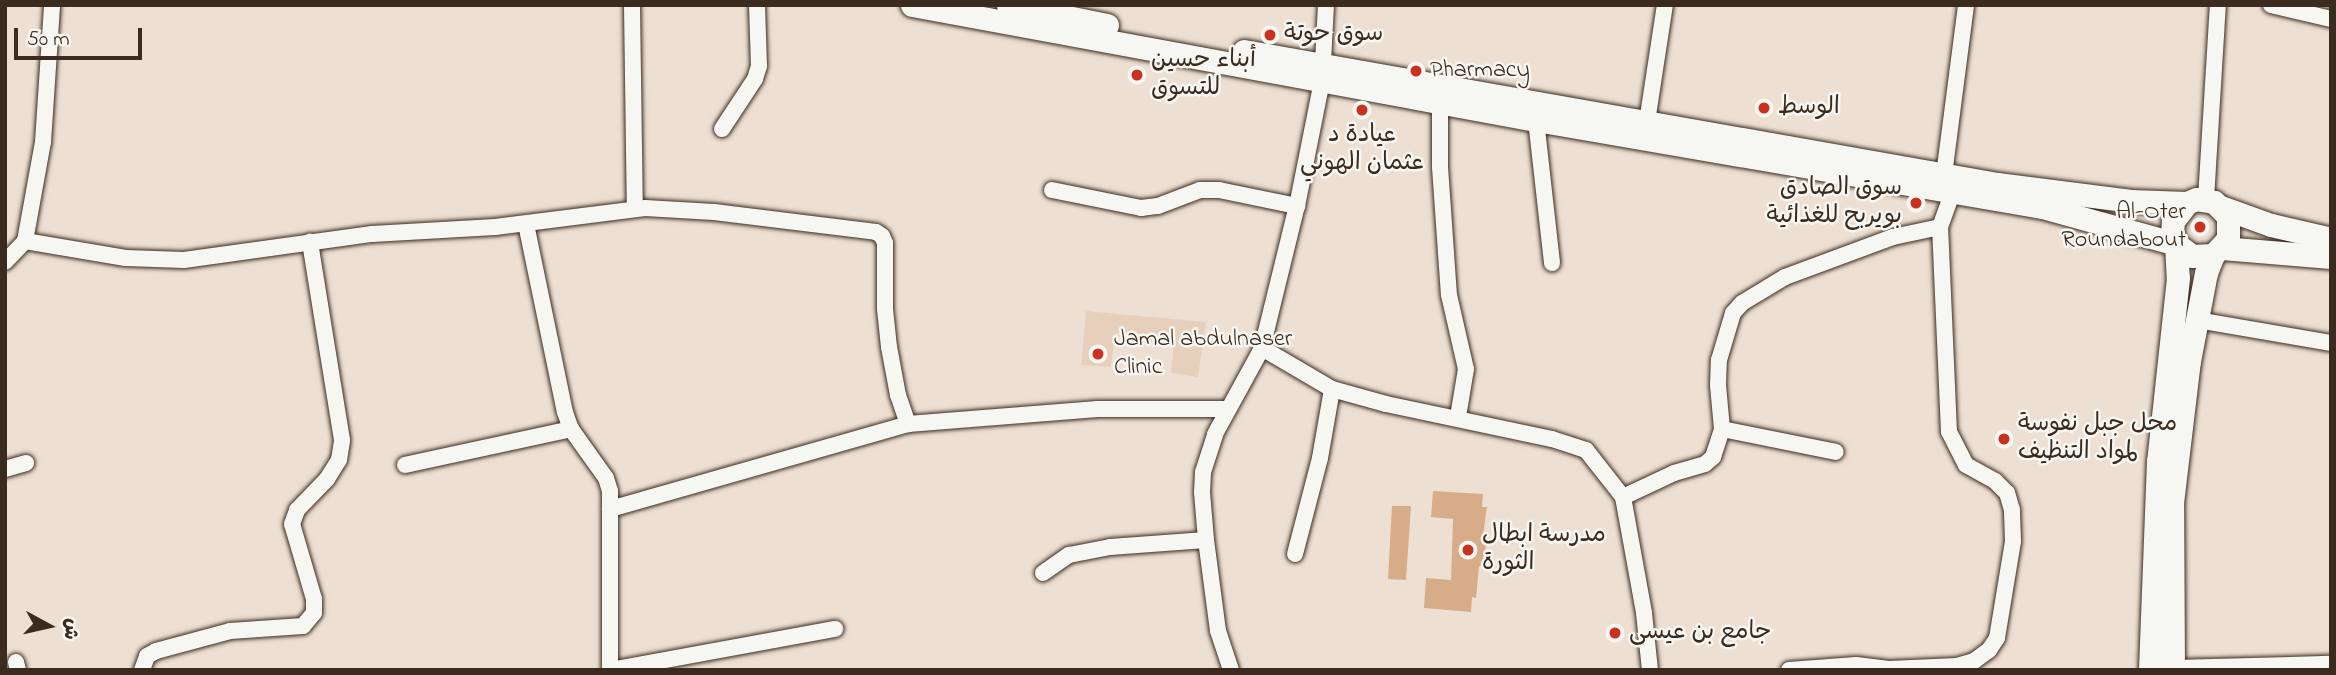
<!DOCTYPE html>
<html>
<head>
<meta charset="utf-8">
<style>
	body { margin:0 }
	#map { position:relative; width:2336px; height:675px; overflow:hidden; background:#ede0d2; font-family:"Indie Flower","Playpen Sans Arabic",sans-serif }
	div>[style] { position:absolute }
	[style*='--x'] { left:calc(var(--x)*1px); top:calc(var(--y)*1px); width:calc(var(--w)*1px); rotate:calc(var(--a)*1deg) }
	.built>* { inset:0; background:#e6d0bc }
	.building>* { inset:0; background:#d7ac88 }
	.roads { filter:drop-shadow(0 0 2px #3b2a1e) drop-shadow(0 0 2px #3b2a1e) }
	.street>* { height:16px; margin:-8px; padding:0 8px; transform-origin:8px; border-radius:8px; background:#f6f6f2 }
	.secondary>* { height:23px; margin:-11.5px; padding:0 11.5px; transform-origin:11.5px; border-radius:11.5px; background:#f6f6f2 }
	.dots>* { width:19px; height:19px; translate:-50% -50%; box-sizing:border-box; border:4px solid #f6f6f2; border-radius:50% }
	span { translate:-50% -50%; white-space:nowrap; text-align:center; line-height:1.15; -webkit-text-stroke:5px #f6f6f2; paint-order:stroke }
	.poi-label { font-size:24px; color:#3b2a1e }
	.left { translate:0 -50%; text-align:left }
	.right { translate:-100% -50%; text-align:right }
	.frame { position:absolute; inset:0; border:7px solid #3b2a1e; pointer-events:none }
	.north { position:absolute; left:14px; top:591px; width:70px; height:70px; -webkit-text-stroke:5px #f6f6f2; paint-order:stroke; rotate:98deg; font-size:19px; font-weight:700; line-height:28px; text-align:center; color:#3b2a1e }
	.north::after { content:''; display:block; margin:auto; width:24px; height:32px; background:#3b2a1e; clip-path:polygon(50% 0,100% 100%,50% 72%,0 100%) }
	.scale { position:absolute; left:14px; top:28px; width:128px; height:32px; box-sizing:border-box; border:4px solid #3b2a1e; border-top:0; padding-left:9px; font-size:21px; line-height:24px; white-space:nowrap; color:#3b2a1e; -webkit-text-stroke:5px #f6f6f2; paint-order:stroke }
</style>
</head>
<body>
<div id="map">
	<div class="built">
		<i style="clip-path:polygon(1086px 311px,1206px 322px,1198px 377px,1171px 373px,1174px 340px,1156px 337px,1154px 343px,1133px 341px,1133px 335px,1115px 333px,1111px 367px,1081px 365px)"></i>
	</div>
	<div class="building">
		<i style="clip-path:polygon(1433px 491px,1483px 494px,1482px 507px,1487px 507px,1483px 535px,1487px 535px,1484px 566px,1479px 566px,1476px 598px,1472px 597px,1471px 612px,1424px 608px,1426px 578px,1451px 580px,1453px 519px,1431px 517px)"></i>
		<i style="clip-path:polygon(1392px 506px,1411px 506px,1406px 580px,1388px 579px)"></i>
	</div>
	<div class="roads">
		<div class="street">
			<i style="--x:632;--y:5;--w:204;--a:89.2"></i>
			<i style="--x:2271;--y:5;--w:62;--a:13.1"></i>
			<i style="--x:1440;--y:102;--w:65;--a:90"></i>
			<i style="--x:1440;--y:167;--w:128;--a:86"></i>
			<i style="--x:1449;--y:295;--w:76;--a:77.1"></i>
			<i style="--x:1466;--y:369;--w:49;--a:99.5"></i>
			<i style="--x:1536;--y:120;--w:144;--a:83.6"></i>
			<i style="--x:1647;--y:122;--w:118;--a:-81.3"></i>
			<i style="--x:722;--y:129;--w:60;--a:-56.6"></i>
			<i style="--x:755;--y:79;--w:14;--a:-73"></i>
			<i style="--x:759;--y:66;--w:61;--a:-91.9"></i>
			<i style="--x:1944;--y:175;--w:171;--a:-82.6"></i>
			<i style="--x:1052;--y:190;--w:91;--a:11.4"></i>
			<i style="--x:1141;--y:208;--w:17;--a:-7"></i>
			<i style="--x:1158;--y:206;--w:45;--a:-20.9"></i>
			<i style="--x:1200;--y:190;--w:19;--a:0"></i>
			<i style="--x:1219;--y:190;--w:80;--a:11.6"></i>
			<i style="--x:2206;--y:199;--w:194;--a:-86.5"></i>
			<i style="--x:526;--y:224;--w:192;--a:78.3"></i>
			<i style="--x:565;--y:412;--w:18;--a:71"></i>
			<i style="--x:571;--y:429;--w:60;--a:54.5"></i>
			<i style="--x:606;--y:478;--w:14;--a:73"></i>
			<i style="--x:610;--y:491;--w:179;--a:90"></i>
			<i style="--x:25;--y:241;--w:102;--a:9.6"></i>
			<i style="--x:126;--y:258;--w:58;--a:2"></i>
			<i style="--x:184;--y:260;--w:190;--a:-7.9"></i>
			<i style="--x:372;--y:234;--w:123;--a:-3.3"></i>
			<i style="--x:495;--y:227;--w:151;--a:-7.2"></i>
			<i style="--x:645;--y:208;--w:69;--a:3.3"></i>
			<i style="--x:714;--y:212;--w:163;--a:7"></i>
			<i style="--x:876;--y:232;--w:7;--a:34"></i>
			<i style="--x:882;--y:236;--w:8;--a:67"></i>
			<i style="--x:885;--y:243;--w:66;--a:90"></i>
			<i style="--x:885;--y:309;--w:38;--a:84"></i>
			<i style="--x:889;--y:347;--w:49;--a:79.4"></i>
			<i style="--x:898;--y:395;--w:31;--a:71"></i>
			<i style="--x:5;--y:262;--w:29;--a:-46"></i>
			<i style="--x:25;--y:241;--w:101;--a:-79.7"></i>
			<i style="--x:43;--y:142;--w:137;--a:-86.2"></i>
			<i style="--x:2197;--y:320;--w:136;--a:9.7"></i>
			<i style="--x:1262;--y:348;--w:81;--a:30.4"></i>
			<i style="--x:1332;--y:389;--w:56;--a:15.5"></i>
			<i style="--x:1386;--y:404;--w:170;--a:11.9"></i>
			<i style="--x:1552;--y:439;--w:36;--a:18"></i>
			<i style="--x:1586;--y:450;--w:60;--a:51.8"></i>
			<i style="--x:1623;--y:497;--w:118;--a:79.7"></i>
			<i style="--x:1644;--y:613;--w:57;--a:84"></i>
			<i style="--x:1722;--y:429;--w:116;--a:11.4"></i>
			<i style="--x:405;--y:465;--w:170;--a:-12.2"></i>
			<i style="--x:5;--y:469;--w:22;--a:-16"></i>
			<i style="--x:1623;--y:497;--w:56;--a:-25.2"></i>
			<i style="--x:1674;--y:473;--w:32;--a:-16"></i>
			<i style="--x:1705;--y:464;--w:11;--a:-41"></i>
			<i style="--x:1713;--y:457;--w:29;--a:-72"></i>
			<i style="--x:1722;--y:429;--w:44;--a:-95.2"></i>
			<i style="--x:1718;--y:385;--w:25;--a:-88"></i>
			<i style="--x:1719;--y:360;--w:49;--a:-73.4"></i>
			<i style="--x:1733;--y:313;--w:13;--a:-48"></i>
			<i style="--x:1742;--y:303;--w:50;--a:-31.2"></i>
			<i style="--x:1785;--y:277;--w:115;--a:-20.3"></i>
			<i style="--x:1893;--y:237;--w:48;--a:-12"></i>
			<i style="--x:610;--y:509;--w:310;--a:-15.9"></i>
			<i style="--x:908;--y:424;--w:190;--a:-4.5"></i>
			<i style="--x:1097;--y:409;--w:130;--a:0"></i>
			<i style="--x:1295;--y:554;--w:99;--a:-75.4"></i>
			<i style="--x:1320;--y:458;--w:70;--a:-80.1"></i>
			<i style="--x:1043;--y:573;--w:32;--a:-35"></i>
			<i style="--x:1069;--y:555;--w:42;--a:-11"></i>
			<i style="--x:1110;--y:547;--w:96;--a:-4.2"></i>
			<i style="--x:16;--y:662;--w:8;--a:76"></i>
			<i style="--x:2173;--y:668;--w:158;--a:-1.5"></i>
			<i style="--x:142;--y:670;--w:15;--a:-70"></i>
			<i style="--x:147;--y:656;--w:10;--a:-29"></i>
			<i style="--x:156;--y:651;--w:77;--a:-15.1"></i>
			<i style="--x:230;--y:631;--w:73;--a:-3.9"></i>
			<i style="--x:303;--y:626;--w:17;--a:-50"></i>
			<i style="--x:314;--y:613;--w:14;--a:-90"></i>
			<i style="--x:314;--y:599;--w:78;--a:-106.3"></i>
			<i style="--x:292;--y:524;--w:15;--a:-70"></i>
			<i style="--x:297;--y:510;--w:43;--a:-45.9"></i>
			<i style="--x:327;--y:479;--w:22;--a:-58"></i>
			<i style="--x:339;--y:460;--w:20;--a:-81"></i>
			<i style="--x:342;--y:440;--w:201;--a:-99.2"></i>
			<i style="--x:611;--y:670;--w:228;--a:-10.4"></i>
			<i style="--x:1231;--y:670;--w:41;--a:-108.4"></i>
			<i style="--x:1218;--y:631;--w:92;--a:-97.5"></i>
			<i style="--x:1206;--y:540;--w:48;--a:-94.8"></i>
			<i style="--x:1202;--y:492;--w:20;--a:-87"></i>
			<i style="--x:1203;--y:472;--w:40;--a:-72"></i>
			<i style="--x:1215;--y:434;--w:98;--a:-61.3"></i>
			<i style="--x:1262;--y:348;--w:146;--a:-76.2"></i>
			<i style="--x:1297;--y:206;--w:127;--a:-78.7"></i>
			<i style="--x:1322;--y:81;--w:76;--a:-87"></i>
			<i style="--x:1789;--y:670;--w:67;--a:-4.3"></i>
			<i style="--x:1856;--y:665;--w:33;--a:7"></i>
			<i style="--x:1889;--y:669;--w:68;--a:-2.5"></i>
			<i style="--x:1957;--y:666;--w:18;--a:-16"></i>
			<i style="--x:1974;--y:661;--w:19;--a:-36"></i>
			<i style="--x:1989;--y:650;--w:14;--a:-56"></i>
			<i style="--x:1997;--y:638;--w:98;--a:-80.6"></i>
			<i style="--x:2013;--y:541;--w:31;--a:-92"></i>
			<i style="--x:2012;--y:510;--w:18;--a:-106"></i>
			<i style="--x:2007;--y:493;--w:17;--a:-135"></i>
			<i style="--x:1995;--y:481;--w:33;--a:-151"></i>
			<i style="--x:1966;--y:465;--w:37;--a:-117"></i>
			<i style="--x:1949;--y:432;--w:205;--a:-92.5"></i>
			<i style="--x:1940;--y:227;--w:35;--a:-70"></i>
		</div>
		<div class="secondary">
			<i style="--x:912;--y:5;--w:635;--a:10.44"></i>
			<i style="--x:1536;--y:120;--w:513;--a:9.76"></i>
			<i style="--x:2042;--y:207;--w:139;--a:15.4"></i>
			<i style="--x:2176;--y:244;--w:20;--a:37"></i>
			<i style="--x:2192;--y:256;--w:21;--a:-3"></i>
			<i style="--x:2213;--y:255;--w:22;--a:-47"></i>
			<i style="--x:2228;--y:239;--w:23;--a:-90"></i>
			<i style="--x:2228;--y:216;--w:20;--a:-135"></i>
			<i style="--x:2214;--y:202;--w:18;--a:-171"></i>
			<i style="--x:2196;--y:199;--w:10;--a:156"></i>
			<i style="--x:2187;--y:203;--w:23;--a:128"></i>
			<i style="--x:2173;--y:221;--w:12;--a:95"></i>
			<i style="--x:2172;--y:233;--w:12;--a:70"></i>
			<i style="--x:2176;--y:244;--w:34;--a:87"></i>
			<i style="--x:2178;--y:278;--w:184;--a:96.2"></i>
			<i style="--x:2158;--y:461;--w:209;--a:92.2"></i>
			<i style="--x:1008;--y:5;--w:101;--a:11.4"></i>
			<i style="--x:1244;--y:51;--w:765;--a:10.02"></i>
			<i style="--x:1997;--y:184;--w:135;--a:7.2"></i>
			<i style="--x:2131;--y:201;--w:56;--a:2"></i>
			<i style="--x:2221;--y:207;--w:53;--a:19.8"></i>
			<i style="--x:2271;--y:225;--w:62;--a:13.1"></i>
			<i style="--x:2222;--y:248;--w:109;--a:4.7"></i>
			<i style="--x:2173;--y:670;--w:167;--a:-90.3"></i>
			<i style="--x:2172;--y:503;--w:143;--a:-83.2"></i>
			<i style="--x:2189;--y:361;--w:90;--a:-79.1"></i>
			<i style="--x:2206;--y:273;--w:19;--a:-69"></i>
		</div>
	</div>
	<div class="dots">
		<i style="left:1270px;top:35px;background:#c8321e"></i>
		<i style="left:1416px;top:71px;background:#c8321e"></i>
		<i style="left:1137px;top:75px;background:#c8321e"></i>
		<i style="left:1764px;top:108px;background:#c8321e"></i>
		<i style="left:1362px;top:110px;background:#c8321e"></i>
		<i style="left:1916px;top:203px;background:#c8321e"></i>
		<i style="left:2200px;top:227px;background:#c8321e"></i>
		<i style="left:1098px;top:354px;background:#c8321e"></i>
		<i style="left:2004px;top:439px;background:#c8321e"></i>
		<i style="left:1468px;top:550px;background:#c8321e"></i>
		<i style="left:1615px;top:633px;background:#c8321e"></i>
	</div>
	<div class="poi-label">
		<span class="left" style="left:1284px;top:35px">سوق حوتة</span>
		<span class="left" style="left:1151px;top:75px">أبناء حسين<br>للتسوق</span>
		<span class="left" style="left:1430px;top:71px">Pharmacy</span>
		<span class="left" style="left:1778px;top:108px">الوسط</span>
		<span style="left:1362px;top:150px">عيادة د<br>عثمان الهوني</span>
		<span class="right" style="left:1902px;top:203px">سوق الصادق<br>بويربح للغذائية</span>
		<span class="right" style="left:2186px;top:227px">Al-Oter<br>Roundabout</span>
		<span class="left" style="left:1114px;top:354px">Jamal abdulnaser<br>Clinic</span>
		<span class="left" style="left:2018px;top:439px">محل جبل نفوسة<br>لمواد التنظيف</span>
		<span class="left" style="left:1482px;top:550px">مدرسة ابطال<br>الثورة</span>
		<span class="left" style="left:1629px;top:633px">جامع بن عيسى</span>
	</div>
	<div class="frame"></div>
	<div class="north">ش</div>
	<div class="scale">50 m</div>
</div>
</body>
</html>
